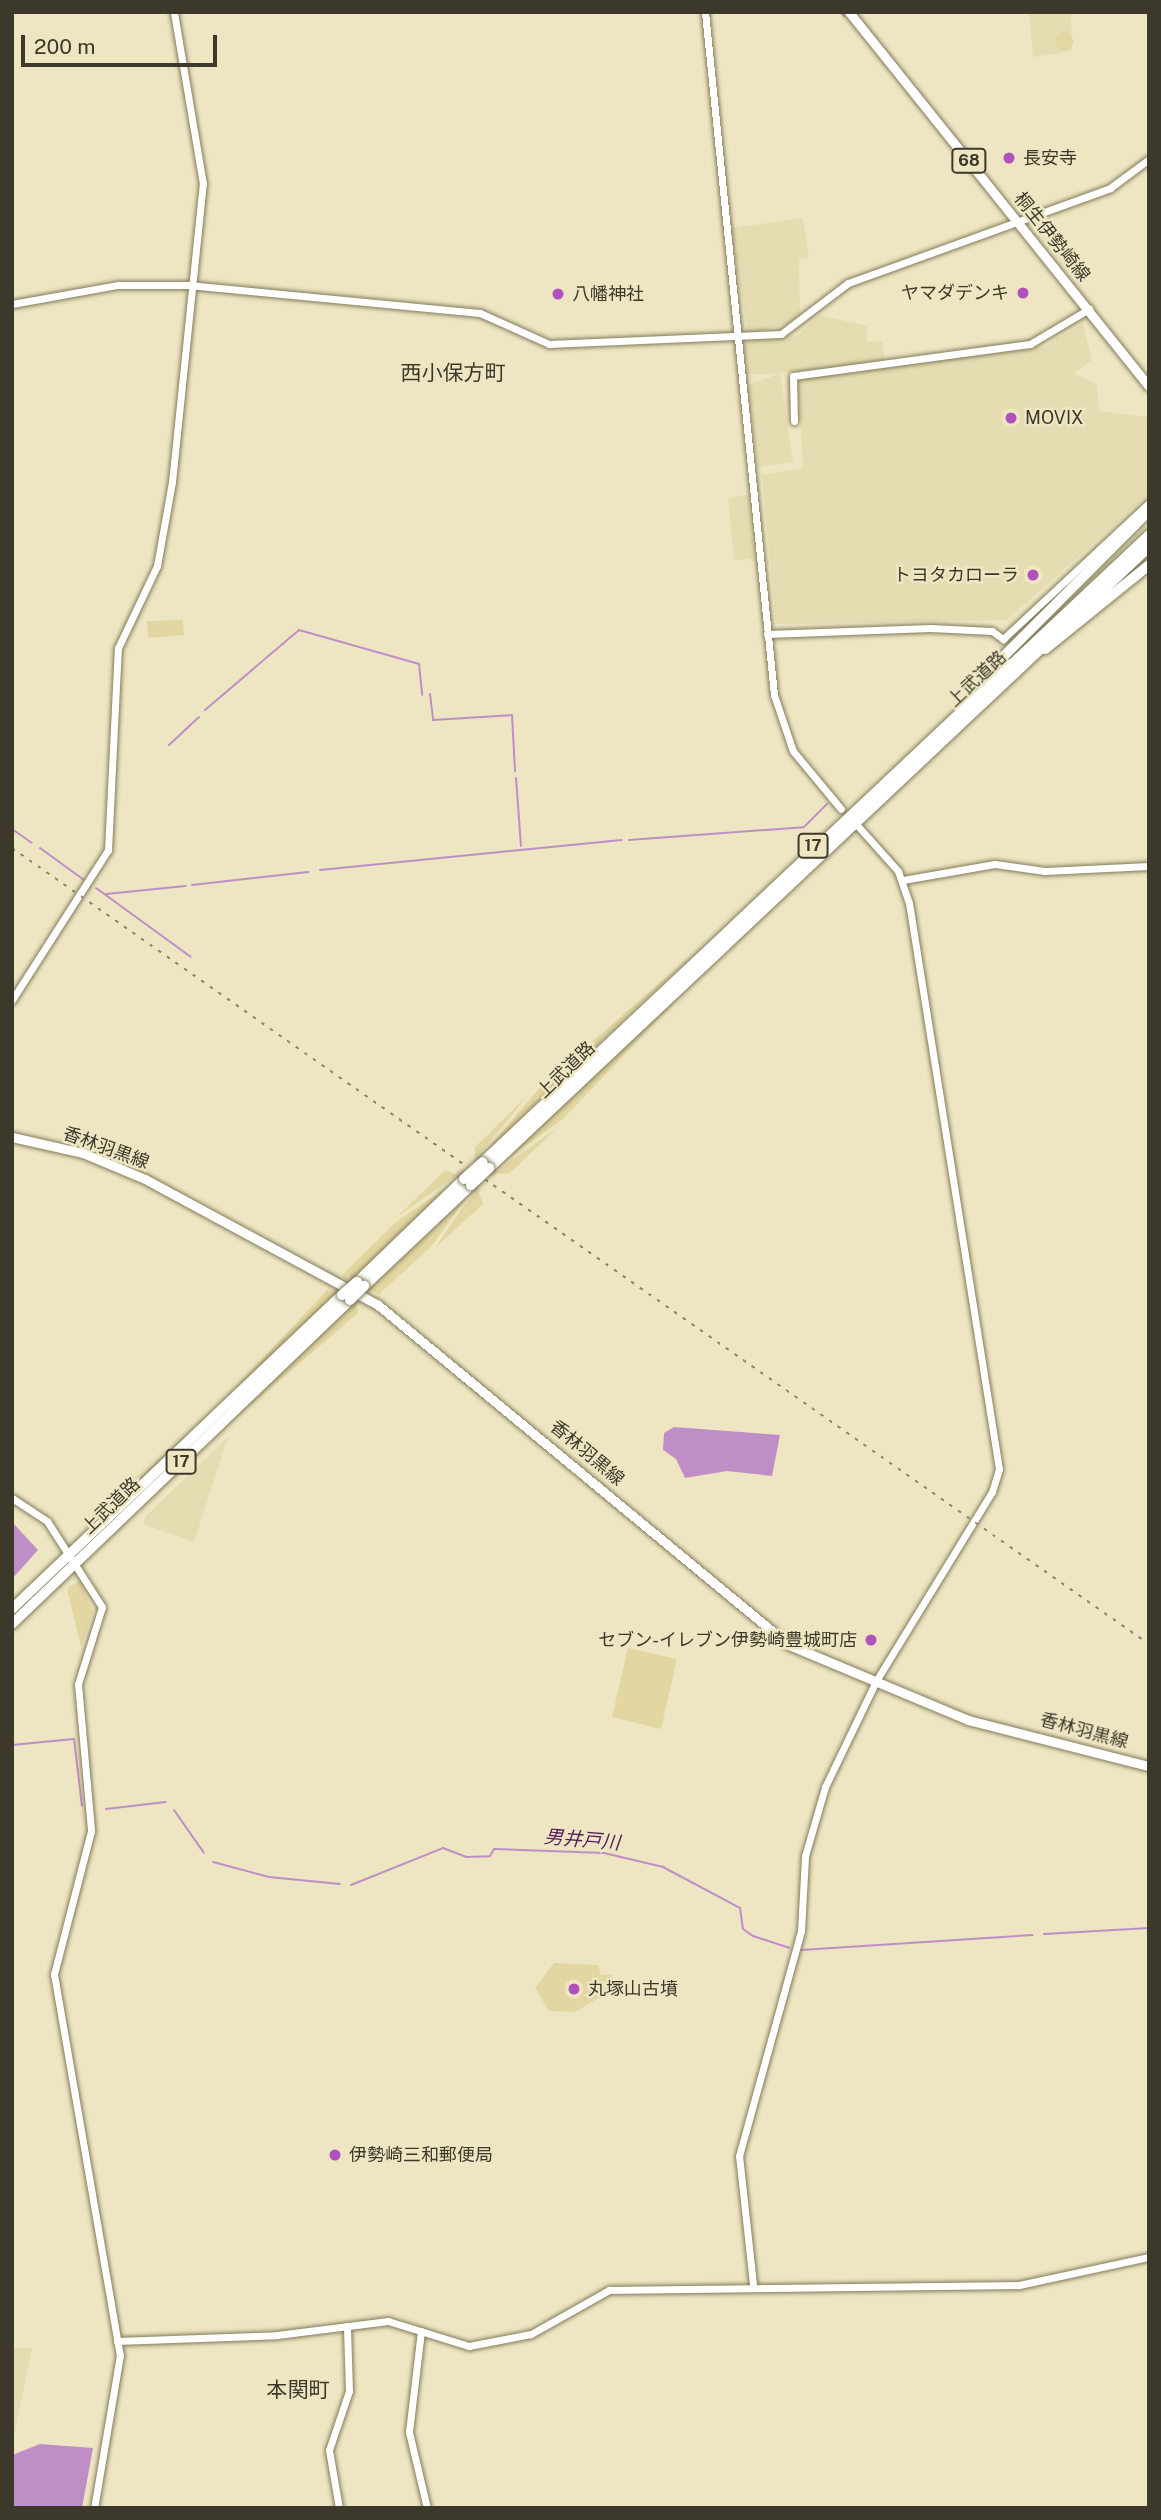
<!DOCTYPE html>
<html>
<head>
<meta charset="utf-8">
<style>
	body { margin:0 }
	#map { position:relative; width:1161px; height:2520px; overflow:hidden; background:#eee6c2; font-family:"Public Sans","Noto Sans JP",sans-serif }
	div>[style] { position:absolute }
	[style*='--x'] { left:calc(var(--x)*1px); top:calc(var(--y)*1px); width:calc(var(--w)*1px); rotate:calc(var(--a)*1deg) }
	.built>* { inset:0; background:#e6dcb1 }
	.green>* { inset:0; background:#e2d6a1 }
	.round { border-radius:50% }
	.water>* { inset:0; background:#c08ec7 }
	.stream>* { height:2px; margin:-1px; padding:0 1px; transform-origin:1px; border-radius:1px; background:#c08ec7 }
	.roads { filter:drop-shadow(0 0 2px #827b5a) drop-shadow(0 0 2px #827b5a) }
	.minor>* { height:7px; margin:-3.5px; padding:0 3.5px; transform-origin:3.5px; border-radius:3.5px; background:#fff }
	.major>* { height:9px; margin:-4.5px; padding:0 4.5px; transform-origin:4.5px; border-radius:4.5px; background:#fff }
	.highway>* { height:10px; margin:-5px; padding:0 5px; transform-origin:5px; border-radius:5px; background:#fff }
	.rail>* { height:2px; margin-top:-1px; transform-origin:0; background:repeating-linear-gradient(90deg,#88836c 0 3.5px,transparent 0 10.5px) }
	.bridges { filter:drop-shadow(0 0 2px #827b5a) drop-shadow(0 0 2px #827b5a) }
	.highway-bridge>* { height:10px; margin:-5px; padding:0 5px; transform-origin:5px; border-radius:5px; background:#fff }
	.dots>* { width:19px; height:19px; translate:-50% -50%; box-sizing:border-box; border:4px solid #eee6c2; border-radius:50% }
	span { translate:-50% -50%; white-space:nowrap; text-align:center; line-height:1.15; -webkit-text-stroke:5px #eee6c2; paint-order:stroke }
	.shield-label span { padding:2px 5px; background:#eee6c2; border:2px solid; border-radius:5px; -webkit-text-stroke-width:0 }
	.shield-label { font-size:16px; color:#3c392b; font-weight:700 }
	.poi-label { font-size:18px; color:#3c392b }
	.left { translate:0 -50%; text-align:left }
	.right { translate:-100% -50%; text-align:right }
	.street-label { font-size:18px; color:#3c392b }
	.water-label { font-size:19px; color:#571b60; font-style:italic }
	.quarter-label { font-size:21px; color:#3c392b }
	.frame { position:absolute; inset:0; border:14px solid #3c392b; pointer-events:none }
	.scale { position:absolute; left:21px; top:35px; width:196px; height:32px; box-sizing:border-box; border:4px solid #3c392b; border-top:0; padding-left:9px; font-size:21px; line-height:24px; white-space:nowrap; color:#3c392b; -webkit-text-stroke:5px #eee6c2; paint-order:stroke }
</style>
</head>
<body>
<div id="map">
	<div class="built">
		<i style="clip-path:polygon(1029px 12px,1071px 12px,1072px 51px,1033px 57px)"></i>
		<i style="clip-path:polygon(803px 218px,809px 257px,799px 259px,800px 320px,748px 334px,731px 228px)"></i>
		<i style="clip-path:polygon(819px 315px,867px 326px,867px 341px,882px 342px,885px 363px,780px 373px,793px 462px,758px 467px,748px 385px,779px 374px,746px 374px,743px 343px,797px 336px)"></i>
		<i style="clip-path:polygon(1083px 323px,1092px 360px,1073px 374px,1097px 384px,1099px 411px,1149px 417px,1149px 494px,1007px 620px,776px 624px,762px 475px,803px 468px,798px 378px,1046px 346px)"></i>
		<i style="clip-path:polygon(748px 495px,754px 559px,734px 560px,728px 497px)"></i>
		<i style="clip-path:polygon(228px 1437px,194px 1542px,143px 1524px,146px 1516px)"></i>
		<i style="clip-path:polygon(12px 2348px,32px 2348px,12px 2446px)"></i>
	</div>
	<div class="green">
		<i class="round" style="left:1055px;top:32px;width:18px;height:18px"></i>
		<i style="clip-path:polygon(183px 620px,184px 635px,148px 638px,147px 621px)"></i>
		<i style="clip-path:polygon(700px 948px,566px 1074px,486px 1151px,541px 1086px)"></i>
		<i style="clip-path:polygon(707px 968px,563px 1119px,504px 1161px)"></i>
		<i style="clip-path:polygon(529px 1094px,481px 1152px,475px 1157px,475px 1147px)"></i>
		<i style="clip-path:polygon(558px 1127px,509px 1174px,496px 1173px,508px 1163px)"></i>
		<i style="clip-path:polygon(446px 1170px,457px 1175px,398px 1216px,442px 1173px)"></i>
		<i style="clip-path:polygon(449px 1186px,351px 1280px,347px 1271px,349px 1282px,343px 1278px,343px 1274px,396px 1222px)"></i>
		<i style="clip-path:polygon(478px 1190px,483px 1204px,435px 1248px,460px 1211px)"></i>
		<i style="clip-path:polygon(467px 1197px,431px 1247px,379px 1294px,369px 1289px)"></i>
		<i style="clip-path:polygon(327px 1290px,338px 1293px,235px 1390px,236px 1387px)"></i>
		<i style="clip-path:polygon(356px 1302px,358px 1313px,215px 1436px)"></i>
		<i style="clip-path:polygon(226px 1399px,80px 1538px,150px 1468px)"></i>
		<i style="clip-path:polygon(80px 1581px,93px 1612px,81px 1647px,67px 1588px)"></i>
		<i style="clip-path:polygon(628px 1648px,677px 1659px,661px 1729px,612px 1717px)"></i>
		<i style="clip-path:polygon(554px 1963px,598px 1965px,601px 1975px,612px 1975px,612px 1990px,575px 2012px,549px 2011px,535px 1988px)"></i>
	</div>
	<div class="water">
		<i style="clip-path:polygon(674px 1427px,780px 1435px,772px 1476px,727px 1471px,685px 1478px,676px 1459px,663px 1450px,664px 1433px)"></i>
		<i style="clip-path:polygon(12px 1522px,38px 1550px,12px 1579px)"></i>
		<i style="clip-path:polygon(40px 2444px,93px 2448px,82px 2508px,12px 2508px,12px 2455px)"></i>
	</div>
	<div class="stream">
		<i style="--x:840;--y:12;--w:6;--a:45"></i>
		<i style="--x:430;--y:694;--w:26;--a:83"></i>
		<i style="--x:433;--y:720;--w:79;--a:-3.6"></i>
		<i style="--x:512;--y:715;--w:56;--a:86.9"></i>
		<i style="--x:205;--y:710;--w:123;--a:-40.4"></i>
		<i style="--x:299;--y:630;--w:125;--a:15.8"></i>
		<i style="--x:419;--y:664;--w:31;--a:84"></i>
		<i style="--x:169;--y:745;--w:41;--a:-43"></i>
		<i style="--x:516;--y:778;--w:68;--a:85.8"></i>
		<i style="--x:12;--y:829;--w:24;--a:35"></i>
		<i style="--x:629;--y:840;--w:175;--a:-4.2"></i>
		<i style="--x:804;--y:827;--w:33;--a:-45"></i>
		<i style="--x:40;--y:848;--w:54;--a:36"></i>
		<i style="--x:320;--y:870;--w:303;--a:-5.7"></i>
		<i style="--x:192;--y:885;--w:117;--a:-6.4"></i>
		<i style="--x:96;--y:888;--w:117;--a:36"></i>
		<i style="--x:106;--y:894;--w:80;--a:-5.7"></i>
		<i style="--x:12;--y:1745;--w:62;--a:-5.5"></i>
		<i style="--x:74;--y:1739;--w:67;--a:83.2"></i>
		<i style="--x:106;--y:1809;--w:60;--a:-6.7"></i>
		<i style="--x:174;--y:1810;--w:52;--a:55.1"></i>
		<i style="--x:213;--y:1862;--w:58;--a:15"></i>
		<i style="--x:269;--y:1877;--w:71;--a:5.6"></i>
		<i style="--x:351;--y:1885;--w:99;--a:-21.9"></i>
		<i style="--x:443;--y:1848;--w:25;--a:21"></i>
		<i style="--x:466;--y:1857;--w:24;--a:-2"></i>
		<i style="--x:490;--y:1856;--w:8;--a:-60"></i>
		<i style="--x:494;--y:1849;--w:110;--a:2.1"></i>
		<i style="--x:604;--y:1853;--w:61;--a:13.3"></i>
		<i style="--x:663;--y:1867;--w:87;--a:28"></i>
		<i style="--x:740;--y:1908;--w:21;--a:82"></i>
		<i style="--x:743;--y:1929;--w:12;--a:35"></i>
		<i style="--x:753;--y:1936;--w:38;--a:18"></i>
		<i style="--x:1044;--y:1934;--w:105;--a:-3.3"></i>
		<i style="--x:801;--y:1950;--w:232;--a:-3.7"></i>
	</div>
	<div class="roads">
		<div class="minor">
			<i style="--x:705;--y:12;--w:686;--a:84.23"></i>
			<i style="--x:774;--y:695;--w:59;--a:71.3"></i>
			<i style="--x:793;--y:751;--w:75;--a:50.4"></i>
			<i style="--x:12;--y:304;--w:108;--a:-10.2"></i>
			<i style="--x:118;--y:285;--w:70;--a:0"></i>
			<i style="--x:188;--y:285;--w:293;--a:5.5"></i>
			<i style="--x:480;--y:313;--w:76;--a:24.2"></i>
			<i style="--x:549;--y:344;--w:232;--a:-2.5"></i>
			<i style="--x:781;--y:334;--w:84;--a:-37.3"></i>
			<i style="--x:848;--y:283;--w:279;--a:-19.9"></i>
			<i style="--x:1110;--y:188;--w:49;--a:-36.6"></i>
			<i style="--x:794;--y:421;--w:45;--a:-91.3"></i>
			<i style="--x:793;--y:376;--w:239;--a:-7.7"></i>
			<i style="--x:1030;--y:344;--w:69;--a:-30.7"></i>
			<i style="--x:767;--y:634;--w:163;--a:-2.1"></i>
			<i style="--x:930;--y:628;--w:62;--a:2.8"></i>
			<i style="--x:992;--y:631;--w:14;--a:36"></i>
			<i style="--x:1003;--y:639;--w:200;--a:-43"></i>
			<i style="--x:903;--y:880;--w:93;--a:-9.9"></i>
			<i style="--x:995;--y:864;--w:50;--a:8"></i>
			<i style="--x:1045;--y:871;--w:104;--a:-2.8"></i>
			<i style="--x:12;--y:1000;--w:178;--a:-57.4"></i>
			<i style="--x:108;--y:850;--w:202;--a:-87.2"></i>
			<i style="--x:118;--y:648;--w:91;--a:-64.6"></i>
			<i style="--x:157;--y:566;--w:85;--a:-79.9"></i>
			<i style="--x:172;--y:482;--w:300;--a:-84.1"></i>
			<i style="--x:203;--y:184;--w:174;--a:-99.6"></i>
			<i style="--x:12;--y:1498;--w:42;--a:33.3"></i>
			<i style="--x:47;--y:1521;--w:102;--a:57.4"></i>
			<i style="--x:102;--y:1607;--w:81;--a:107.3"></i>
			<i style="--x:78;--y:1684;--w:148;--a:84.9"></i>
			<i style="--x:91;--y:1831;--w:148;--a:104.5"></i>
			<i style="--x:54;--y:1974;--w:387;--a:80.2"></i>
			<i style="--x:120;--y:2355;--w:155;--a:99.6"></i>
			<i style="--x:753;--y:2284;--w:129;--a:-96.2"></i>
			<i style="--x:739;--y:2156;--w:233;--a:-74.6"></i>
			<i style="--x:801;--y:1931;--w:75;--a:-86.9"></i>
			<i style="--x:805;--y:1856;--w:72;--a:-73.8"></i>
			<i style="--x:825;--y:1787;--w:118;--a:-64.3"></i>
			<i style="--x:876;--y:1681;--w:222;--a:-58.5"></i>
			<i style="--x:992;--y:1492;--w:24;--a:-73"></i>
			<i style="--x:999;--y:1469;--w:573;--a:-99.03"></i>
			<i style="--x:909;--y:903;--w:34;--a:-109"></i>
			<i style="--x:898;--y:871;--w:62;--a:-131.7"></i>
			<i style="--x:421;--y:2331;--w:102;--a:96.8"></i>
			<i style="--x:409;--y:2432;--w:78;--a:76.7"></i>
			<i style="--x:117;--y:2341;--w:160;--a:-2.1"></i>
			<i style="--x:277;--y:2335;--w:112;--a:-7.2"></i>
			<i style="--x:388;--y:2321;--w:85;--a:17.2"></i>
			<i style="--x:469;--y:2346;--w:63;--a:-11"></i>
			<i style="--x:531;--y:2334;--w:90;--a:-29.4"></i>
			<i style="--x:609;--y:2290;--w:410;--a:-0.7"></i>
			<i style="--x:1019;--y:2285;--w:133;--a:-12.2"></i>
			<i style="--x:339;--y:2508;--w:59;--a:-99.8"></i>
			<i style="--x:329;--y:2450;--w:62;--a:-71.3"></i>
			<i style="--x:349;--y:2391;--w:65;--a:-91.8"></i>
		</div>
		<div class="major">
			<i style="--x:849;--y:12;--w:479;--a:51.3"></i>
			<i style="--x:12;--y:1137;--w:73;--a:12.7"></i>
			<i style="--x:83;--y:1153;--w:67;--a:22.8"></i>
			<i style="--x:145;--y:1179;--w:265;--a:28.4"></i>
			<i style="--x:378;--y:1305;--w:533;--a:39.6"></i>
			<i style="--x:789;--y:1645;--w:194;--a:22.7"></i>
			<i style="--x:968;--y:1720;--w:187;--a:14.3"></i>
		</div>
		<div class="highway">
			<i style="--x:1045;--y:649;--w:134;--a:-38.9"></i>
			<i style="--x:1003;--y:657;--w:206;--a:-45"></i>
			<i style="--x:483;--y:1162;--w:915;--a:-43.27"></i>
			<i style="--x:489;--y:1168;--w:906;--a:-43.26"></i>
			<i style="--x:357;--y:1282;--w:149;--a:-43.9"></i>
			<i style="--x:364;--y:1286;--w:147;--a:-43.3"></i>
			<i style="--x:12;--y:1609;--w:456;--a:-43.6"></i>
			<i style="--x:12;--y:1624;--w:468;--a:-43.8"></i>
		</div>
	</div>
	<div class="rail">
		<i style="--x:12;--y:848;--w:1388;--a:35"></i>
	</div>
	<div class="bridges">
		<div class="highway-bridge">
			<i style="--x:464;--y:1179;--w:25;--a:-42"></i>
			<i style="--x:471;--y:1185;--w:25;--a:-43"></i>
			<i style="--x:342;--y:1295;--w:20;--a:-41"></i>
			<i style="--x:350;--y:1300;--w:20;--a:-45"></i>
		</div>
	</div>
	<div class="dots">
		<i style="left:1009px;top:158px;background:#af52bc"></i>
		<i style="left:1023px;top:293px;background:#af52bc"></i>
		<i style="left:558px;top:294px;background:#af52bc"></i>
		<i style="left:1011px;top:418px;background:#af52bc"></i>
		<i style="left:1033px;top:575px;background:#af52bc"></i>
		<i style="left:871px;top:1640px;background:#af52bc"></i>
		<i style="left:574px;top:1989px;background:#af52bc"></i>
		<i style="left:335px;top:2155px;background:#af52bc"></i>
	</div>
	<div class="shield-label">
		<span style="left:969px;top:161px">68</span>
		<span style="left:813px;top:846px">17</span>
		<span style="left:181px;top:1462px">17</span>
	</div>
	<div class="poi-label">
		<span class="left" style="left:1023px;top:158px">長安寺</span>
		<span class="right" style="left:1009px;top:293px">ヤマダデンキ</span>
		<span class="left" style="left:572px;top:294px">八幡神社</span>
		<span class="left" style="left:1025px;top:418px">MOVIX</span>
		<span class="right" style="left:1019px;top:575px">トヨタカローラ</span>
		<span class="right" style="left:857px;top:1640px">セブン-イレブン伊勢崎豊城町店</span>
		<span class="left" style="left:588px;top:1989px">丸塚山古墳</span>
		<span class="left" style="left:349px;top:2155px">伊勢崎三和郵便局</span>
	</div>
	<div class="street-label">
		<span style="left:1052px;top:237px;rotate:51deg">桐生伊勢崎線</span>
		<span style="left:977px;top:679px;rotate:-43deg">上武道路</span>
		<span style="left:566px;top:1070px;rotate:-44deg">上武道路</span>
		<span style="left:106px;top:1148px;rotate:20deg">香林羽黒線</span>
		<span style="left:587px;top:1453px;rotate:40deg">香林羽黒線</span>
		<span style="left:111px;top:1506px;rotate:-44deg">上武道路</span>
		<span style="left:1084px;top:1731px;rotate:15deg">香林羽黒線</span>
	</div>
	<div class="water-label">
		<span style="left:582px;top:1840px;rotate:5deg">男井戸川</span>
	</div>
	<div class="quarter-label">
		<span style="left:453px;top:373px">西小保方町</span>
		<span style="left:298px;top:2390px">本関町</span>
	</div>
	<div class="frame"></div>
	<div class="scale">200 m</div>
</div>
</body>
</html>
